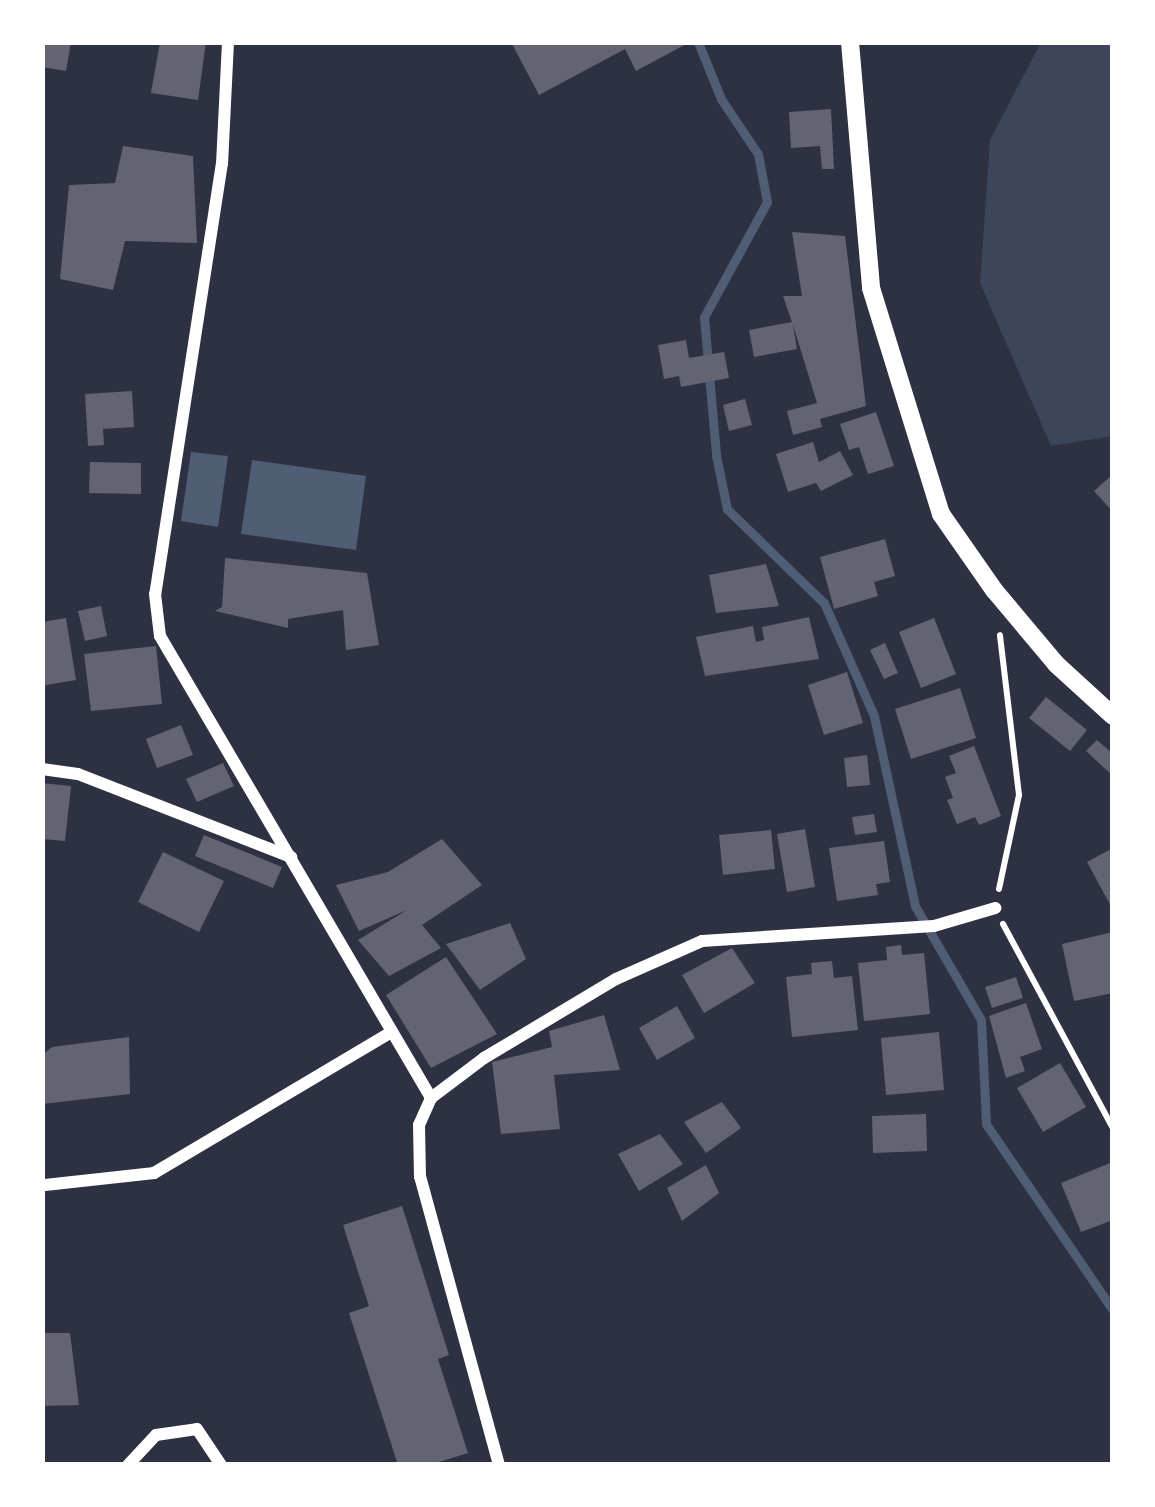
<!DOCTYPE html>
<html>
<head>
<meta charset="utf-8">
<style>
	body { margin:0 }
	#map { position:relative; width:1155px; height:1507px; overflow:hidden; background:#2d3142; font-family:Cabin,sans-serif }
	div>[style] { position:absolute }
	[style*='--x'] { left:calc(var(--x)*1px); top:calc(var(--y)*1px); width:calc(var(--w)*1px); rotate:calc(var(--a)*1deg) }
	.green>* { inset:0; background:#3c4559 }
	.water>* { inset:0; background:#4f5d75 }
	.stream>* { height:9px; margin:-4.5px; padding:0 4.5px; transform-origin:4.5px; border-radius:4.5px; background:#4f5d75 }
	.building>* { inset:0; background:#626471 }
	.path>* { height:6px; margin:-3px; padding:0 3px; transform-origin:3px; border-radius:3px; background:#fff }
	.minor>* { height:12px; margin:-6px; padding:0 6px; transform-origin:6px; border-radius:6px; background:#fff }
	.tertiary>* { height:18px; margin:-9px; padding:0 9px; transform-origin:9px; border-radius:9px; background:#fff }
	span { translate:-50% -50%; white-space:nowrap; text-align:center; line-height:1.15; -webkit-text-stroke:12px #fff; paint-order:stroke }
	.frame { position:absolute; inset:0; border:45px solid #fff; pointer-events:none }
</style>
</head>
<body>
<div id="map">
	<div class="green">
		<i style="clip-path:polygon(1041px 42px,1113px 42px,1113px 436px,1051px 446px,980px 283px,990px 140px)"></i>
	</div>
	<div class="water">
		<i style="clip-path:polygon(191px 452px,228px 456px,218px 527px,181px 521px)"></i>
		<i style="clip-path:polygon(252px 460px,366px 476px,356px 550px,241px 534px)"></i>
	</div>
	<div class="stream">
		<i style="--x:698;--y:42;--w:61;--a:68"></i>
		<i style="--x:721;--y:99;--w:66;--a:56.1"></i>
		<i style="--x:758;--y:154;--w:49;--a:79.4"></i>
		<i style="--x:767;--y:202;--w:131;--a:118.7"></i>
		<i style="--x:704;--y:317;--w:139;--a:85"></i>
		<i style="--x:716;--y:455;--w:55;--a:78.5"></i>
		<i style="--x:727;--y:509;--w:135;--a:44.1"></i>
		<i style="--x:824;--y:603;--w:124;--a:66.1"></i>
		<i style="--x:874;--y:716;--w:194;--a:77.8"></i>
		<i style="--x:915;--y:906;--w:132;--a:59.9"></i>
		<i style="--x:981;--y:1020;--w:104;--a:87.2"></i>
		<i style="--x:986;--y:1124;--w:225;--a:55.7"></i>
	</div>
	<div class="building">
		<i style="clip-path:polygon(42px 42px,71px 42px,66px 71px,42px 67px)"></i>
		<i style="clip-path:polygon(160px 42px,206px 42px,198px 100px,151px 93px)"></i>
		<i style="clip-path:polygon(511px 42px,690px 42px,636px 71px,625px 49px,539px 95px)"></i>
		<i style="clip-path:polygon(831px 109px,834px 169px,822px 169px,820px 146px,791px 148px,789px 112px)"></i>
		<i style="clip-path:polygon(123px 146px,193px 156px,197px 243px,125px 241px,113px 290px,60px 279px,69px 185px,115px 183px)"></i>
		<i style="clip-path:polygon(792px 232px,845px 236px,866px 406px,820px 419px,822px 427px,793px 435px,787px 411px,817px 403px,793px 325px,797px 349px,754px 357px,749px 330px,792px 322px,783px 296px,802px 296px)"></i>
		<i style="clip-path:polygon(686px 340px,689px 358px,724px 352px,729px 378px,681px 387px,679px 376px,664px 379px,658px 345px)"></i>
		<i style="clip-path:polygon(132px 391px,134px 427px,103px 429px,104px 445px,88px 446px,85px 394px)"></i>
		<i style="clip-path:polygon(745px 399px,752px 425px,729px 431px,723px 405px)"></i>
		<i style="clip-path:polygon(876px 412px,894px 466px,868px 474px,859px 447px,849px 450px,840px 424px)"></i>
		<i style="clip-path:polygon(813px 442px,819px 462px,840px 451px,853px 475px,821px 491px,816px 483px,788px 492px,776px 454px)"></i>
		<i style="clip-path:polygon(90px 462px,141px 463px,141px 494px,89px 493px)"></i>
		<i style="clip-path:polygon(1113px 474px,1113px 512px,1094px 491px)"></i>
		<i style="clip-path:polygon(885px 539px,895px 576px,874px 582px,878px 596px,834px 609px,820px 557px)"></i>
		<i style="clip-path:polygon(225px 558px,367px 573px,379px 645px,346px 650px,343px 610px,288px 619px,288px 628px,215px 611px,222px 607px)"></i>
		<i style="clip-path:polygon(766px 564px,779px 606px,716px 613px,709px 575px)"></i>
		<i style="clip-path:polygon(101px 606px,107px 636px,85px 641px,78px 611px)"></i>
		<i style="clip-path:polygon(809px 617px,819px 659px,705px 676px,696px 637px,753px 626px,756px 642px,764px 640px,762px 627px)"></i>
		<i style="clip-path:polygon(66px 618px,76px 680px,46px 685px,42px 692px,42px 622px)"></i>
		<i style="clip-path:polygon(934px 618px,956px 674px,921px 688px,899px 632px)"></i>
		<i style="clip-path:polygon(885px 643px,898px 673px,884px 679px,870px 650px)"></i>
		<i style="clip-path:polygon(156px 646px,162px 704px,91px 711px,84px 654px)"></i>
		<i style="clip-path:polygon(847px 672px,863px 723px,824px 735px,808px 685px)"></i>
		<i style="clip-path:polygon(960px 688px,976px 738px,911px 759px,895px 709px)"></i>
		<i style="clip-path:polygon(1046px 697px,1087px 730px,1070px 751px,1029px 718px)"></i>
		<i style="clip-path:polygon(181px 725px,193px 755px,157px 768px,146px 739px)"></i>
		<i style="clip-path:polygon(1097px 740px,1113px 754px,1113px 776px,1086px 751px)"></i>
		<i style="clip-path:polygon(974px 746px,1001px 816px,979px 825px,975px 817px,957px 824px,947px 800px,953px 798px,945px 777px,956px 773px,949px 756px)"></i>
		<i style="clip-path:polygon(867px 755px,870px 785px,847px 787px,844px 758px)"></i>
		<i style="clip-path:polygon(223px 763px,234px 786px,197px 802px,186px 779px)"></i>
		<i style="clip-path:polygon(42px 783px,71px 786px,65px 841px,42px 839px)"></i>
		<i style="clip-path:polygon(874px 814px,877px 832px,855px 835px,852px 817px)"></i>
		<i style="clip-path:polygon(805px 829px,815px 887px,787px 892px,777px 834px)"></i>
		<i style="clip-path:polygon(771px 830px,775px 869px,723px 875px,719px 835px)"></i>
		<i style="clip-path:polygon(204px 835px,282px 867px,273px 888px,195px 856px)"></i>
		<i style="clip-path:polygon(442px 839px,482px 885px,422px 925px,441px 948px,389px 976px,358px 940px,407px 910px,359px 931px,336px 885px,388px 872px)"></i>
		<i style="clip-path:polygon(884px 841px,890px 882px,876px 884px,878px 895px,837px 901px,829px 848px)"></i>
		<i style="clip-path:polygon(1113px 848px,1113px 910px,1087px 862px)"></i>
		<i style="clip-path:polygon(163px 852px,224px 881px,199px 932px,138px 902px)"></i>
		<i style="clip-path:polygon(510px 923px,526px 959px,480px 990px,446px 944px)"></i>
		<i style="clip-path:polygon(1113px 932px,1113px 993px,1074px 1001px,1062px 944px)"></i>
		<i style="clip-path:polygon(901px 945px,902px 955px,924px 953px,930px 1014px,864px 1021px,858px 963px,887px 960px,886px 947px)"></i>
		<i style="clip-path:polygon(732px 948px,755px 983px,704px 1013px,682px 975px)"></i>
		<i style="clip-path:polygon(446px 957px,497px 1034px,431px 1068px,386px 995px)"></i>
		<i style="clip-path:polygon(832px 961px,834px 978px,852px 976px,858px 1030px,792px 1037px,786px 977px,812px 974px,811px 963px)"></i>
		<i style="clip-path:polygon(1016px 977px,1023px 998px,992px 1008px,985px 987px)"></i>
		<i style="clip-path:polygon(1026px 1003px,1042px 1049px,1020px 1057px,1025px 1071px,1006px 1078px,989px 1016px)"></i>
		<i style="clip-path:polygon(677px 1006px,695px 1038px,657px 1060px,639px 1028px)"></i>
		<i style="clip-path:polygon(604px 1015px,620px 1070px,554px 1075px,560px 1129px,501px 1134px,492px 1062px,552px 1047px,549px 1031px)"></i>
		<i style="clip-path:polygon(939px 1032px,944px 1090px,886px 1095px,881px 1038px)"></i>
		<i style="clip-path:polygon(129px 1037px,130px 1094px,42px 1104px,42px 1055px,52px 1047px)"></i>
		<i style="clip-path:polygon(1060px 1063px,1086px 1107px,1043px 1132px,1017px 1088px)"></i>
		<i style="clip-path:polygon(722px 1102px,741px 1128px,706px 1153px,684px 1122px)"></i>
		<i style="clip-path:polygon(926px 1114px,927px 1151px,873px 1153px,872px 1116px)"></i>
		<i style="clip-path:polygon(660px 1134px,683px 1164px,639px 1191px,618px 1154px)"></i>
		<i style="clip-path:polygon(1110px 1163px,1113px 1220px,1081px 1232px,1061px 1183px)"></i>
		<i style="clip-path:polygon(706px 1165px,719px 1193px,682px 1221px,667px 1188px)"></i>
		<i style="clip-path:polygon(402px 1206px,449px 1355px,438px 1359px,468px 1453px,429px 1465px,398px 1465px,349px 1313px,369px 1306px,343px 1225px)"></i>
		<i style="clip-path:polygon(42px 1333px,70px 1333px,79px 1405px,42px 1406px)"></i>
	</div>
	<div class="path">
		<i style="--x:999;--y:889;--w:96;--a:-78"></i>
		<i style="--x:1019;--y:795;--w:161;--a:-96.8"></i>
		<i style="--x:1003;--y:924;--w:232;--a:61.7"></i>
	</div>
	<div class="minor">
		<i style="--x:228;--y:42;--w:121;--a:92.8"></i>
		<i style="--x:222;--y:163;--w:436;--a:98.8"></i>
		<i style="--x:155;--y:594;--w:42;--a:83.2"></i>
		<i style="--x:160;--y:636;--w:536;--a:59.6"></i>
		<i style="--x:42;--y:769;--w:36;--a:8"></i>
		<i style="--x:78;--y:774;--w:229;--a:21.3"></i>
		<i style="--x:45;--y:1185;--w:110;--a:-6.3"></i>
		<i style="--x:154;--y:1173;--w:274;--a:-30.7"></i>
		<i style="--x:128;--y:1465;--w:41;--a:-47"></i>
		<i style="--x:156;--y:1435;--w:41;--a:-8.3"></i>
		<i style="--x:197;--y:1429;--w:43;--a:56.3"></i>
		<i style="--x:499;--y:1465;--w:299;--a:-105.3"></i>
		<i style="--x:420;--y:1177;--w:52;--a:-91.1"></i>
		<i style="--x:419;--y:1125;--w:30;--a:-66"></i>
		<i style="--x:431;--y:1098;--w:66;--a:-37"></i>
		<i style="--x:484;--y:1058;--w:154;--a:-30.9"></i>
		<i style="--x:616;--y:979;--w:94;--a:-23.8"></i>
		<i style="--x:702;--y:941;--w:232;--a:-3.7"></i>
		<i style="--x:934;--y:926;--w:64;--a:-16.4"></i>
	</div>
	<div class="tertiary">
		<i style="--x:850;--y:42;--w:247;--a:85.1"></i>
		<i style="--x:871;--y:288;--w:237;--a:72.8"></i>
		<i style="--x:941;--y:514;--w:93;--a:55.1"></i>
		<i style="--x:994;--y:590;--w:97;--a:50"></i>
		<i style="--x:1056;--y:664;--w:77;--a:42.4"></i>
	</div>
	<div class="frame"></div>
</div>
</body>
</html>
